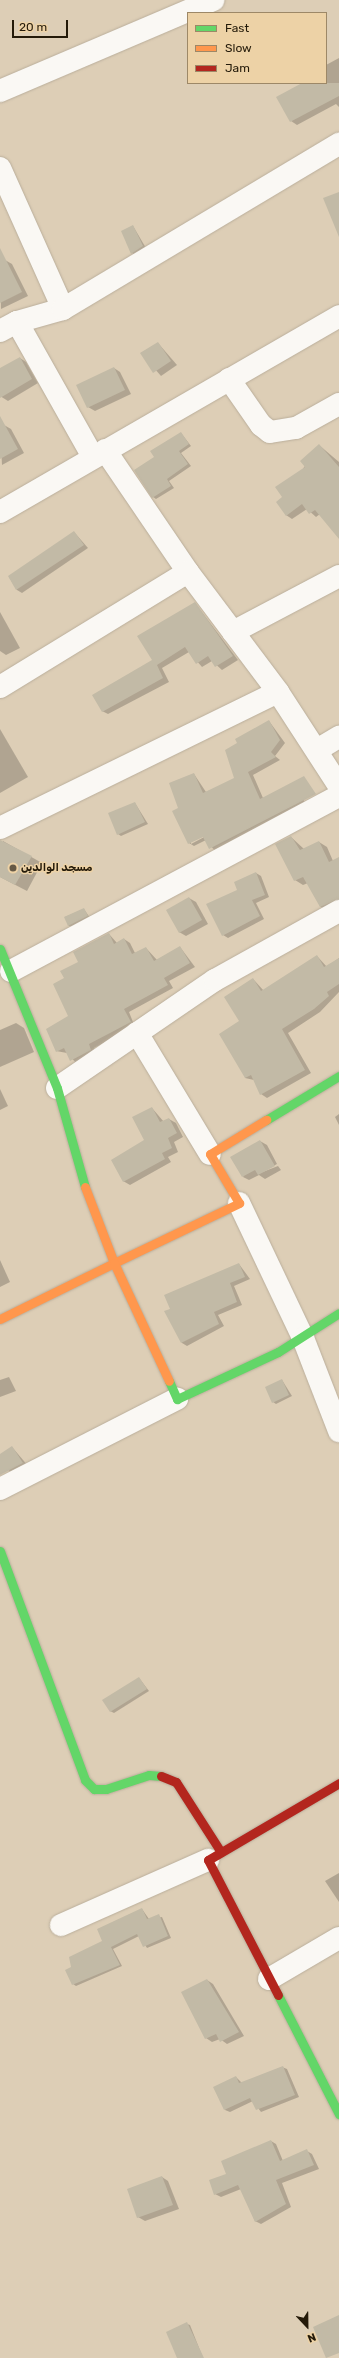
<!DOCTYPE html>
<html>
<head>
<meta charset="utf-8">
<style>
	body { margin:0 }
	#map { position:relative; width:339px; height:2358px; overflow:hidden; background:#ddceb6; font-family:Rubik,"Noto Naskh Arabic",sans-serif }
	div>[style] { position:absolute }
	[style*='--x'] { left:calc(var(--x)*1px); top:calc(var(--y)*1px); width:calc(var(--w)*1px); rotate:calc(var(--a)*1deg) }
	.shadow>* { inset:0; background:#0003 }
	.building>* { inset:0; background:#c2baa6 }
	.roads { filter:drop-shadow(0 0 1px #baae9b) drop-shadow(0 0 1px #baae9b) }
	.street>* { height:22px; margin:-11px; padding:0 11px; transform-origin:11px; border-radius:11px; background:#faf8f4 }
	.fast>* { height:9px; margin:-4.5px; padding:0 4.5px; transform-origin:4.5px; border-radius:4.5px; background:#63d668 }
	.slow>* { height:9px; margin:-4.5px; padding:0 4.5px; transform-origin:4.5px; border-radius:4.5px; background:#ff974d }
	.jam>* { height:9px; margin:-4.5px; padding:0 4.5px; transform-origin:4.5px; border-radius:4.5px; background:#b3261e }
	.dots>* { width:11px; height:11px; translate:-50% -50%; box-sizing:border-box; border:2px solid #edd2a6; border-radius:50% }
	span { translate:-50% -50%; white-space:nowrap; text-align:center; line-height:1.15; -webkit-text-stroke:3px #edd2a6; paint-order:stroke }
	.poi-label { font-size:11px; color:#241a09; font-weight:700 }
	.left { translate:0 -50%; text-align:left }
	.legend { position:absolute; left:187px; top:12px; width:140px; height:72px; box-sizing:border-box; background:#edd2a6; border:1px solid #9d8867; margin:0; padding:5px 7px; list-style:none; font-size:12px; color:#241a09 }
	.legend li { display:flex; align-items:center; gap:8px; height:20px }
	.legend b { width:20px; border:1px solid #9d8867 }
	.north { position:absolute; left:287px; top:2306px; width:40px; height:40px; -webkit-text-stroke:3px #edd2a6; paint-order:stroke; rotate:158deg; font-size:11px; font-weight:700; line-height:16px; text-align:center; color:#241a09 }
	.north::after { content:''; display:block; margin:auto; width:14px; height:18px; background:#241a09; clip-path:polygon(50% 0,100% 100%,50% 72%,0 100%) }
	.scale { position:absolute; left:12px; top:20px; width:56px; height:18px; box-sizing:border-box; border:2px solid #241a09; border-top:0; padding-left:5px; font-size:12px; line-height:14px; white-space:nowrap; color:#241a09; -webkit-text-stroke:3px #edd2a6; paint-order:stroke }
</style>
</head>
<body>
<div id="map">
	<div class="shadow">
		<i style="clip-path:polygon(339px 58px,339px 107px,336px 104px,297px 125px,291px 121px,304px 83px,326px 83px,326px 65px)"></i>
		<i style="clip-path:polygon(133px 226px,146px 248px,135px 255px,132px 253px)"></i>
		<i style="clip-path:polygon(5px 260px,12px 264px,28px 296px,1px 309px,0 263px)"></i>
		<i style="clip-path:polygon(158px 343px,177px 365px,161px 376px,141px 353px)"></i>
		<i style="clip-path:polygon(20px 358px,26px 362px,38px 383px,8px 401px,0 396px,0 370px)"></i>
		<i style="clip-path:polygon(114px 368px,120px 372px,131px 394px,95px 411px,88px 407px)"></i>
		<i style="clip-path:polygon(4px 425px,11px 429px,24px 453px,2px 465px,0 427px)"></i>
		<i style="clip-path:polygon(181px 433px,191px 446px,181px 453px,191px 466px,169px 481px,174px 488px,156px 499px,153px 497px,155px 457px)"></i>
		<i style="clip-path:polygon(319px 445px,339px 462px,339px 536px,320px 514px,316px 517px,307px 509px,292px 519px,286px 515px,284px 497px)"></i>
		<i style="clip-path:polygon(74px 532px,88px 548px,22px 593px,17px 590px,9px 577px)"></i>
		<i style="clip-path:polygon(195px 603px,238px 660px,222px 670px,212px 661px,202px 667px,189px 652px,162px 668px,169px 682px,108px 714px,102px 711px,153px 660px)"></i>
		<i style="clip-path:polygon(0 612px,20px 648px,6px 655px,0 651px)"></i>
		<i style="clip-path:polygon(evenodd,269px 721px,285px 743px,275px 756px,280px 760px,253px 775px,263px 798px,297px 786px,306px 805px,215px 851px,206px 840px,194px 846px,189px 843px,179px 809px,194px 774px,206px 792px,236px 779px,238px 744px,269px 721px,208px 834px,208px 835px,191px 844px,191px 842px,208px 834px)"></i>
		<i style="clip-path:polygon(0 729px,28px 777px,0 793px)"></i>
		<i style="clip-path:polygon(135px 803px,148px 824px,121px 836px,118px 834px)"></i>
		<i style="clip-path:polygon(291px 837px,304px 849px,319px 842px,327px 847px,333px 861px,339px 858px,339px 905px,329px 911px,321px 907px,308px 883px,303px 885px,295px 880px)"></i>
		<i style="clip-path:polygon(3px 841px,42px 863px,27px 891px,0 877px)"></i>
		<i style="clip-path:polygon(256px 873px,261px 876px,269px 897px,256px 903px,264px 919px,228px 938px,223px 935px,239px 890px)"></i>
		<i style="clip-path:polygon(189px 898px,196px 902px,208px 924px,186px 936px,179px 932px)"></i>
		<i style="clip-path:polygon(84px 909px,90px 918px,72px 927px,69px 926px,65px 917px)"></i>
		<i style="clip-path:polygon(109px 934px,117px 943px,124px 939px,130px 943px,135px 953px,146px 948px,157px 960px,180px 947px,195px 967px,169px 981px,173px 988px,129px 1012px,135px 1027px,94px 1048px,97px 1053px,77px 1064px,67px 1053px,56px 1051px,70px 1016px,65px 979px)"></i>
		<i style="clip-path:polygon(317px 956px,327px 967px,339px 958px,339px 992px,320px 1012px,288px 1033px,311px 1073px,267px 1098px,261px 1094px,254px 1080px,245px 1078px,241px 1022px,253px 979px,264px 991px)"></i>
		<i style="clip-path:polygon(16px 1023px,24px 1028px,34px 1052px,0 1067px,0 1030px)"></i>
		<i style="clip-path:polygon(0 1089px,8px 1106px,0 1110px)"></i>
		<i style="clip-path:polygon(152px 1108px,164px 1122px,169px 1119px,176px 1123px,183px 1137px,174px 1142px,178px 1152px,168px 1157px,171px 1162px,130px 1185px,123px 1181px,146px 1141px)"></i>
		<i style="clip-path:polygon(339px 1114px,339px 1125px,335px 1117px)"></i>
		<i style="clip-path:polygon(260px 1141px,267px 1145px,277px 1164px,260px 1173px,278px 1166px,281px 1170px,265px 1179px,259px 1175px,249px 1180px,243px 1177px)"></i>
		<i style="clip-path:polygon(0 1260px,10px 1282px,0 1287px)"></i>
		<i style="clip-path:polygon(239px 1264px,250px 1279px,234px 1286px,242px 1305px,218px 1315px,224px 1326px,187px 1346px,182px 1343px,166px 1312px)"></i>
		<i style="clip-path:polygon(9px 1377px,16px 1391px,0 1397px,0 1380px)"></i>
		<i style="clip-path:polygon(282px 1380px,292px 1396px,276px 1404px,273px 1402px)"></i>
		<i style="clip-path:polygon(12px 1447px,29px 1467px,13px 1475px,0 1461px,0 1455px)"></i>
		<i style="clip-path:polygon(139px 1678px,149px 1691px,114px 1713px,110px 1711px)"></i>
		<i style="clip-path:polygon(339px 1873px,339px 1902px,325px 1881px)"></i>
		<i style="clip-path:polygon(142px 1909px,149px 1919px,162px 1917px,171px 1938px,147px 1948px,139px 1936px,113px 1949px,122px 1966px,76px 1986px,73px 1984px,72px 1967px)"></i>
		<i style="clip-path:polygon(207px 1980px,213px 1984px,244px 2036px,227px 2044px,220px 2039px,212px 2042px,206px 2038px)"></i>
		<i style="clip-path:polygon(282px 2067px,287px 2069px,299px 2097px,261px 2112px,253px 2101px,230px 2112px,225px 2110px,236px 2077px,242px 2083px)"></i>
		<i style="clip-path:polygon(271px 2141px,276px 2144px,283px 2161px,307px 2151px,312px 2154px,319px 2169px,282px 2183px,291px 2207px,261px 2224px,255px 2221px,241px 2189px,221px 2197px,215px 2194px)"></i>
		<i style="clip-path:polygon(162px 2177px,168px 2181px,179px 2209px,145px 2221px,138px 2217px)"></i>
		<i style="clip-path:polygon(187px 2324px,190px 2325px,203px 2358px,179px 2358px)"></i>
	</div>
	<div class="building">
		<i style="clip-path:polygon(302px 83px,339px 83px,339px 96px,290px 122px,276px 97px)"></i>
		<i style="clip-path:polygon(339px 192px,339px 237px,323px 198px)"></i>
		<i style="clip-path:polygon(133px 225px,143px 246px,131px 254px,121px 231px)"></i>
		<i style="clip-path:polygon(0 248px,22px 292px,0 303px)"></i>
		<i style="clip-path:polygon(158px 342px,171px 361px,153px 373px,140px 353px)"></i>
		<i style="clip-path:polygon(20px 357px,32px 379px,0 398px,0 368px)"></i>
		<i style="clip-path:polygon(114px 367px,125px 390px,87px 408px,76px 385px)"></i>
		<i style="clip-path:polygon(0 416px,18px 449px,0 459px)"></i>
		<i style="clip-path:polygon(181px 432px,189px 444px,179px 451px,188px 464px,167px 479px,171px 486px,152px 498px,134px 470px,154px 457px,150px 451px)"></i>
		<i style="clip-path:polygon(319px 444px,339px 467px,339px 539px,315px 510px,309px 514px,302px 504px,286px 516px,276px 502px,282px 497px,275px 487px,305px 467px,300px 461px)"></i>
		<i style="clip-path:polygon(74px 531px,84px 545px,16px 590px,8px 576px)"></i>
		<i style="clip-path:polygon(195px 602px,233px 656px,215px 667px,208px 656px,196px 664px,185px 647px,157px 665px,163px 678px,102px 712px,92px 695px,152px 660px,137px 636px)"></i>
		<i style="clip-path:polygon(269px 720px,280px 740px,271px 752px,276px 757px,248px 772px,260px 799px,304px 776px,316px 794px,209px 849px,203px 837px,188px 844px,172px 811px,178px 808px,169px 783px,194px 773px,203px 793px,234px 778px,225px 750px,237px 743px,235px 739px)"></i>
		<i style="clip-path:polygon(135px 802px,145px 822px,117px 835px,108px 813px)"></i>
		<i style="clip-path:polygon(291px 836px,300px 850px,319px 841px,329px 862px,339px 857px,339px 899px,320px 907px,303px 877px,294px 881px,275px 844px)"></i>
		<i style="clip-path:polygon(0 840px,32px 856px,15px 885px,0 877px)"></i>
		<i style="clip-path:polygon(256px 872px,265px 895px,252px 900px,260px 916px,222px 936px,206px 904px,237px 890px,234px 882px)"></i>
		<i style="clip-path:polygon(189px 897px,202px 920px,179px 933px,166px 910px)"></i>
		<i style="clip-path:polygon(84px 908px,88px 916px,68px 926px,64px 917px)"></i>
		<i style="clip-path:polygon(109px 933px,114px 944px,124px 938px,132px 954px,146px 947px,154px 961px,180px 946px,190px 963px,164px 978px,168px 985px,124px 1009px,131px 1022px,89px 1044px,91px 1050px,70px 1061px,64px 1048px,56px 1052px,46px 1029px,68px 1016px,53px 984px,64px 978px,60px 971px,78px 962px,73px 952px)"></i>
		<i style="clip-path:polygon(317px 955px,324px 967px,339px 958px,339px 984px,327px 992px,329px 996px,314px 1009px,282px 1029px,305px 1070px,260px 1095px,251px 1075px,245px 1078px,219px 1034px,239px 1021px,224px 997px,253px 978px,261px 991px)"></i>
		<i style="clip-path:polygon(152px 1107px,160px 1122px,169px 1118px,177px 1133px,168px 1138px,172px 1148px,162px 1153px,165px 1159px,123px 1182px,111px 1160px,144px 1140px,132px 1117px)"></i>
		<i style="clip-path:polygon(260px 1140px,275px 1166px,258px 1175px,255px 1170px,242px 1177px,230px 1157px)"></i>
		<i style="clip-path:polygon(239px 1263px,245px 1277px,230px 1283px,237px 1302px,214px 1312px,219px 1324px,181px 1343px,164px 1311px,170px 1309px,164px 1295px)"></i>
		<i style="clip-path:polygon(282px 1379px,289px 1395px,272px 1403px,265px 1387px)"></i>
		<i style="clip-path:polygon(12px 1446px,23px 1463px,0 1475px,0 1454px)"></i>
		<i style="clip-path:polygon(139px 1677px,147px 1689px,110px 1712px,102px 1700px)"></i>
		<i style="clip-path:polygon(142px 1908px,147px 1919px,159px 1914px,168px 1936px,143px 1947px,137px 1934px,111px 1947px,120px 1965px,72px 1985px,65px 1970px,71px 1967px,69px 1957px,102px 1941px,97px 1929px)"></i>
		<i style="clip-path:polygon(207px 1979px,239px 2032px,220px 2042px,216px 2034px,205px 2039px,181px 1992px)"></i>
		<i style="clip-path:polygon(283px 2066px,295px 2095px,256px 2110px,250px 2098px,224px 2110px,213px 2087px,236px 2076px,239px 2083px)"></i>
		<i style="clip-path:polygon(271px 2140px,280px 2161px,307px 2149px,314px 2165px,276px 2180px,286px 2204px,255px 2222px,238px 2185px,214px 2195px,209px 2180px,226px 2174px,221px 2161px)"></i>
		<i style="clip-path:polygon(162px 2176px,173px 2205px,137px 2218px,127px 2189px)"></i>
		<i style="clip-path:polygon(339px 2315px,339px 2353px,326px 2358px,313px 2327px)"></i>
		<i style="clip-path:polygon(187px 2322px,204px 2358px,177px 2358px,166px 2332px)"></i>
	</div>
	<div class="roads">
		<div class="street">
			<i style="--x:0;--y:91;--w:232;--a:-23.1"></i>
			<i style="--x:0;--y:168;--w:154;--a:65.9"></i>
			<i style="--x:17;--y:322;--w:155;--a:60.6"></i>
			<i style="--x:0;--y:331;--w:19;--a:-28"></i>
			<i style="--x:17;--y:322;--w:48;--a:-15.8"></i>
			<i style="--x:63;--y:309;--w:322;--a:-30.9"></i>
			<i style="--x:229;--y:379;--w:56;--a:55.2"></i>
			<i style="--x:261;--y:425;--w:11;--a:38"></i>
			<i style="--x:270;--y:432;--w:26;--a:-9"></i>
			<i style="--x:296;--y:428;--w:49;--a:-29.2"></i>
			<i style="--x:105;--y:450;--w:148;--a:55.8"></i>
			<i style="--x:188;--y:572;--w:150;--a:53.1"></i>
			<i style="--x:278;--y:692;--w:112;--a:57"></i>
			<i style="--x:0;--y:512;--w:392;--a:-30"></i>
			<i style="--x:233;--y:632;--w:120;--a:-27.8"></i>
			<i style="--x:0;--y:687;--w:220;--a:-31.5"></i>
			<i style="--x:317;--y:750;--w:26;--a:-31"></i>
			<i style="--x:0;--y:828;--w:309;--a:-26.1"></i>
			<i style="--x:11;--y:971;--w:372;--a:-28.1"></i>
			<i style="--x:137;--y:1033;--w:141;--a:58.9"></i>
			<i style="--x:57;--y:1088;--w:191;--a:-34.4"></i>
			<i style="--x:215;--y:980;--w:142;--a:-29.1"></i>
			<i style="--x:239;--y:1203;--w:149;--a:64.6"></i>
			<i style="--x:303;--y:1338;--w:100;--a:68.8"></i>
			<i style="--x:0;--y:1489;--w:199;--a:-27"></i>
			<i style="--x:61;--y:1925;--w:161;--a:-23.9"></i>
			<i style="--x:269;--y:1979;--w:81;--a:-30.4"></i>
		</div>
		<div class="fast">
			<i style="--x:0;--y:949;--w:150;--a:67.7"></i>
			<i style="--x:57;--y:1088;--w:103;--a:74.2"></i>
			<i style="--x:266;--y:1120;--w:85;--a:-31.1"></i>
			<i style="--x:169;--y:1381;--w:20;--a:66"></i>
			<i style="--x:177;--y:1399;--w:111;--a:-25"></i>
			<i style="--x:278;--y:1352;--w:72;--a:-32.6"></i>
			<i style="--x:0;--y:1551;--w:244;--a:69.6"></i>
			<i style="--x:85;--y:1780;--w:13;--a:45"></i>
			<i style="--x:94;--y:1789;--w:12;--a:0"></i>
			<i style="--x:106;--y:1789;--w:45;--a:-18"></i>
			<i style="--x:149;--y:1775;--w:12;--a:5"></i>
			<i style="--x:278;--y:1995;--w:134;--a:62.9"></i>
		</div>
		<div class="slow">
			<i style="--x:85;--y:1187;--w:81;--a:69.1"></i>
			<i style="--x:114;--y:1263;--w:139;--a:-25.6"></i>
			<i style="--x:239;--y:1203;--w:57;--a:-120.6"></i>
			<i style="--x:210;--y:1154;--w:66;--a:-31.3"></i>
			<i style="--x:0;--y:1319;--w:127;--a:-26.2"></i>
			<i style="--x:114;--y:1263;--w:130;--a:65"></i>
		</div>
		<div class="jam">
			<i style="--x:161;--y:1776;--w:16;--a:22"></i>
			<i style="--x:176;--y:1782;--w:83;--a:57.3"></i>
			<i style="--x:278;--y:1995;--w:152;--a:-117.4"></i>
			<i style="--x:208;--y:1860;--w:152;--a:-30.4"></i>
		</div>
	</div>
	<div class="dots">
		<i style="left:13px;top:868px;background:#655946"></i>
	</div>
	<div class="poi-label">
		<span class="left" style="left:21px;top:868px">مسجد الوالدين</span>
	</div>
	<ul class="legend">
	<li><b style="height:5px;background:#63d668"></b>Fast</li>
	<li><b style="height:5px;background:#ff974d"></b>Slow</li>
	<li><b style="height:5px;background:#b3261e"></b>Jam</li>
	</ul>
	<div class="north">N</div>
	<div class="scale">20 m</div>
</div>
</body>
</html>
